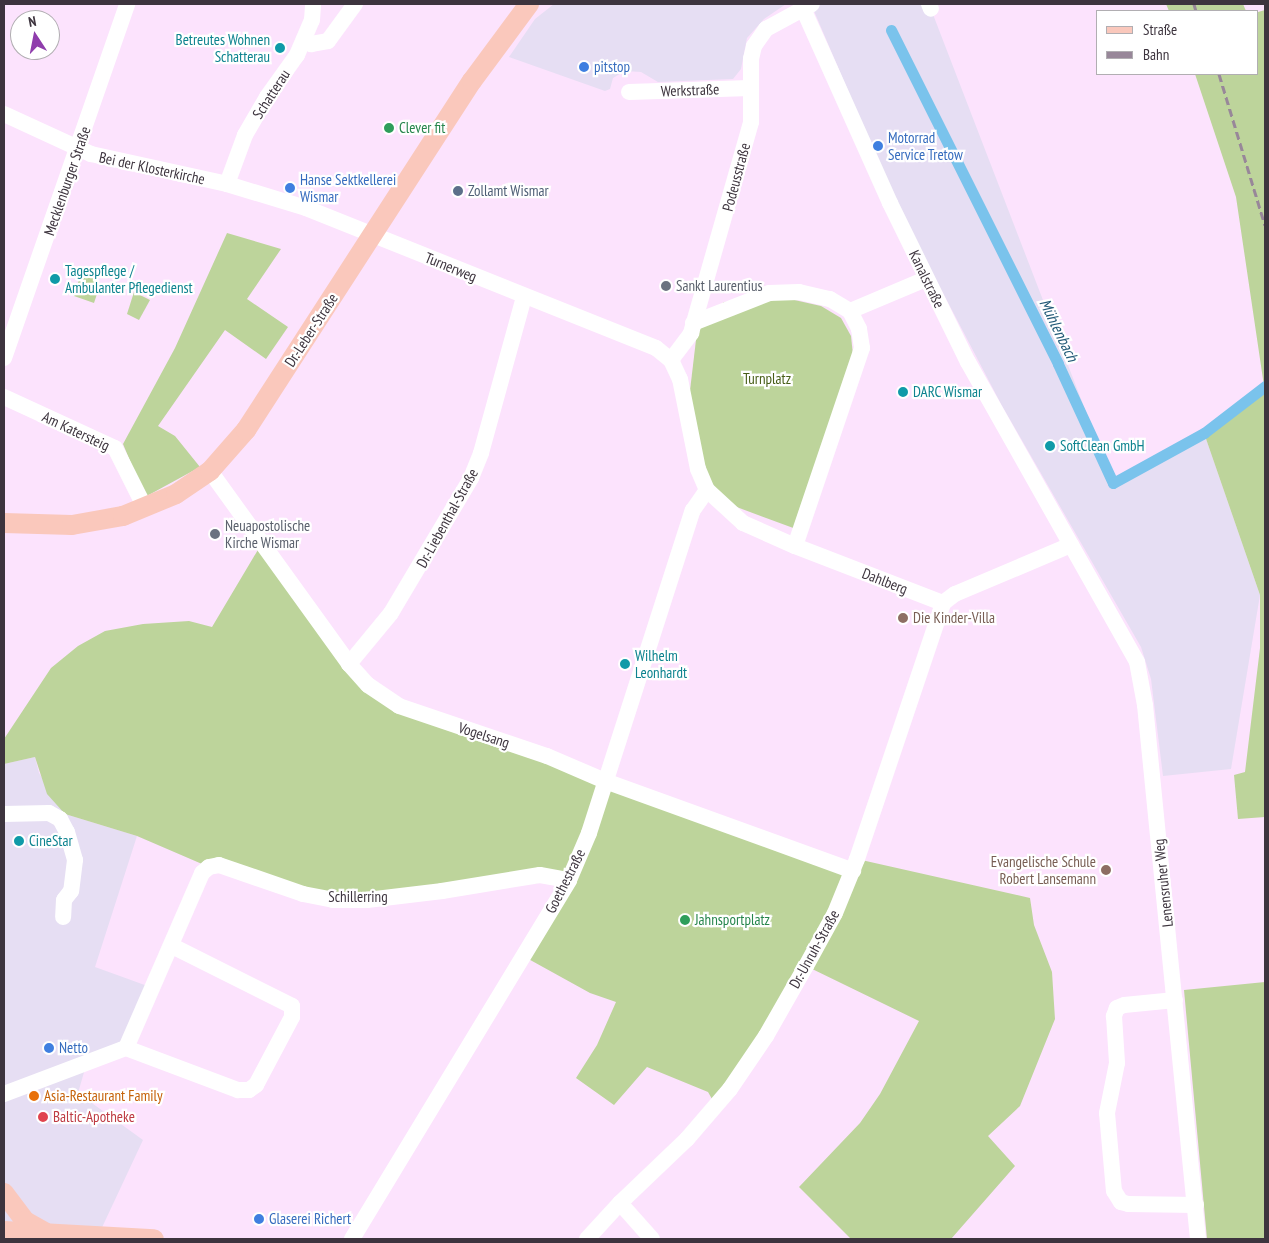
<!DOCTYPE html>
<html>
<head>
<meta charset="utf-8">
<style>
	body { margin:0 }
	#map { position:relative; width:1269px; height:1243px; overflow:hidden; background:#fce3fd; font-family:"PT Sans Narrow",sans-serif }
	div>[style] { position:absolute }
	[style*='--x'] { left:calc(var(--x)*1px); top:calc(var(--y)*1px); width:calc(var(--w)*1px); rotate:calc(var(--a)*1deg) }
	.commercial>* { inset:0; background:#e6def3 }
	.green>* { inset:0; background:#bdd49b }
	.canal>* { height:11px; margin:-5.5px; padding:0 5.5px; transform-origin:5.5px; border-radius:5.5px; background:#7ac3ec }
	.minor>* { height:16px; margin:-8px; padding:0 8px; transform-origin:8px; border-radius:8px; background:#fff }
	.major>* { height:20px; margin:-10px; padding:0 10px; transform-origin:10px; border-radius:10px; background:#fac8bc }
	.rail>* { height:3px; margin-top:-1.5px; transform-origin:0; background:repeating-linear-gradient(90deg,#988799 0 8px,transparent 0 12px) }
	.dots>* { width:14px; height:14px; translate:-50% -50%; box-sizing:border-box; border:2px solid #fff; border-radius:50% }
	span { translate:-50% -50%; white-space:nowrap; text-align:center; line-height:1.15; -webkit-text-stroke:4.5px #fff; paint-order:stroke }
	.culture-label { font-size:15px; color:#0d838f }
	.right { translate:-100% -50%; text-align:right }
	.left { translate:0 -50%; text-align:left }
	.shop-label { font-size:15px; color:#366cbe }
	.street-label { font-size:15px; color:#3d343e }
	.leisure-label { font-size:15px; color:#27864d }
	.service-label { font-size:15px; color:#4e5e75 }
	.worship-label { font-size:15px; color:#5b616d }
	.park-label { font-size:15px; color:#485e18 }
	.education-label { font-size:15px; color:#785e54 }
	.food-label { font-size:15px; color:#c56008 }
	.health-label { font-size:15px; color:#be3a42 }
	.water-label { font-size:16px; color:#245b78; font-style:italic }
	.frame { position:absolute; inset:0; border:5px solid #3d343e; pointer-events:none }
	.legend { position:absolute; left:1096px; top:10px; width:162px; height:65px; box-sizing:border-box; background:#fff; border:1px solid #b1aeb2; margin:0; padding:6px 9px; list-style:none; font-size:15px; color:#3d343e }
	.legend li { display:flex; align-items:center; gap:10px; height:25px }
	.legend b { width:25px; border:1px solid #b1aeb2 }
	.north { position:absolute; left:10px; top:10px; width:50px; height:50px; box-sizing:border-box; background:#fff; border:1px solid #b1aeb2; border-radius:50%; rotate:349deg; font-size:14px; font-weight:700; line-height:20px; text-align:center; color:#3d343e }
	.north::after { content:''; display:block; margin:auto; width:18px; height:22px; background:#8f3dac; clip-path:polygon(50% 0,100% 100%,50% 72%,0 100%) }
</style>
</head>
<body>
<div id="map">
	<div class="commercial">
		<i style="clip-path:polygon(554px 4px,786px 4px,764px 19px,747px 38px,741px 69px,733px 79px,658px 82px,641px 72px,625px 71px,613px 78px,610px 89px,605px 91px,509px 57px,535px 19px)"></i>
		<i style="clip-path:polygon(811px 4px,929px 4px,1113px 482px,1204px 433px,1260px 595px,1231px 769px,1163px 776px,1151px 679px,1141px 647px,1001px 404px,896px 203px)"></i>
		<i style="clip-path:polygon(35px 757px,39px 773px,65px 814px,137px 836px,95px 967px,153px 988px,126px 1048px,87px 1062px,78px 1093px,143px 1140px,98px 1236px,4px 1231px,4px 764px)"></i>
	</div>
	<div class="green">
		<i style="clip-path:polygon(1166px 4px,1243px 4px,1246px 11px,1169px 11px)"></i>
		<i style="clip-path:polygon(1265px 10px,1265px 817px,1238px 819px,1234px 775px,1245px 772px,1260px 648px,1260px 595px,1204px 433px,1264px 386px,1236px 197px,1195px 74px,1258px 74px,1258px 12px)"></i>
		<i style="clip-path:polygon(227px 233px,281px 249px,247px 299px,288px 327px,266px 359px,225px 330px,158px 426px,175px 436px,200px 467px,145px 497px,123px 444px,175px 348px)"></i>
		<i style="clip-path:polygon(81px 273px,96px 278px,100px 285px,94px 303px,74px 296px)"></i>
		<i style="clip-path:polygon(134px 292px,150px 300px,139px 320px,127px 314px)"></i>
		<i style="clip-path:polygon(790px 299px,821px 306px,841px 318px,851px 336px,853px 355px,796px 529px,715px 499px,702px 470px,689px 399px,698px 323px,724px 302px)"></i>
		<i style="clip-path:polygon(262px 543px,349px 664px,399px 706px,852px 870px,857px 859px,1030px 898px,1034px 925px,1052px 972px,1055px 1019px,1020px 1106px,988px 1136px,1015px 1166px,951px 1239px,851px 1239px,799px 1187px,860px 1123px,880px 1094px,919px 1021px,806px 966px,716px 1106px,708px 1092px,647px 1067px,614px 1105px,576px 1078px,597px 1045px,616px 1002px,590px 993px,523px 956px,568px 880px,367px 900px,209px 867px,137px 836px,65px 814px,47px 794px,35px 757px,4px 764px,4px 739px,51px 668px,78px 646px,105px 631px,143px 624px,189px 621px,212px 627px)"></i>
		<i style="clip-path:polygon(1265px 982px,1265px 1239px,1207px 1239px,1184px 990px)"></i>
	</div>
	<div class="canal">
		<i style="--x:891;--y:30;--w:373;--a:63.4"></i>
		<i style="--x:1058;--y:364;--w:131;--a:65.2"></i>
		<i style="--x:1113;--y:483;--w:104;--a:-28.8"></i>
		<i style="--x:1204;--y:433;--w:77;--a:-37.6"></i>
	</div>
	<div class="minor">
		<i style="--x:801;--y:4;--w:218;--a:65.9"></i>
		<i style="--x:890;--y:203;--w:177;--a:63.9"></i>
		<i style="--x:968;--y:362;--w:344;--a:60.6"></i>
		<i style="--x:1137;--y:662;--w:44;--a:79.5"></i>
		<i style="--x:1145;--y:705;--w:537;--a:84.33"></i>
		<i style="--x:929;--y:4;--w:5;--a:68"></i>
		<i style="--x:304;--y:39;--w:9;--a:36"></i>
		<i style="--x:311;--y:44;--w:17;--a:-10"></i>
		<i style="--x:328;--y:41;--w:46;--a:-53.9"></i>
		<i style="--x:629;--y:92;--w:121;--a:-1.9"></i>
		<i style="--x:4;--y:114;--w:96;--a:24.7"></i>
		<i style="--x:91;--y:154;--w:139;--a:12.4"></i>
		<i style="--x:227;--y:184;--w:83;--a:16.9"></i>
		<i style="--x:306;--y:208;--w:377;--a:21.8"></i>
		<i style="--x:656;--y:348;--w:19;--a:39"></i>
		<i style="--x:671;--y:360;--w:21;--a:65"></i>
		<i style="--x:680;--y:379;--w:92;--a:78.7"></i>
		<i style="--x:698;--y:469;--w:23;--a:67"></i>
		<i style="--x:707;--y:490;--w:49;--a:42.5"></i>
		<i style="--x:743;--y:523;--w:57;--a:23.9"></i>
		<i style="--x:795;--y:546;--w:159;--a:21.1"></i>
		<i style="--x:943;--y:603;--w:15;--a:-37"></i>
		<i style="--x:955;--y:594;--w:126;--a:-22.9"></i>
		<i style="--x:227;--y:184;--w:52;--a:-69.8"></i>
		<i style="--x:245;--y:135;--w:44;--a:-59.9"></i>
		<i style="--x:267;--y:97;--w:52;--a:-54.5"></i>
		<i style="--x:297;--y:55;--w:38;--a:-67"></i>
		<i style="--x:312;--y:20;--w:16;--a:-86"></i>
		<i style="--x:850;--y:311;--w:82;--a:-22.8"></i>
		<i style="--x:693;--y:323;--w:82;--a:-21.5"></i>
		<i style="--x:769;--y:293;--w:30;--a:-2"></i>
		<i style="--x:799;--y:292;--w:32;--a:13"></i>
		<i style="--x:830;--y:299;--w:23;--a:31"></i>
		<i style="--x:850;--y:311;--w:20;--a:63"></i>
		<i style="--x:859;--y:329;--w:19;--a:81"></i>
		<i style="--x:862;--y:348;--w:209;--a:108.7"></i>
		<i style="--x:4;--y:358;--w:375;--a:-70.8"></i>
		<i style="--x:671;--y:360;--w:34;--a:-53"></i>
		<i style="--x:691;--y:333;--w:219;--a:-74.1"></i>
		<i style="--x:751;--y:122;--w:63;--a:-90"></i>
		<i style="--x:751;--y:59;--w:13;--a:-77"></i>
		<i style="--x:754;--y:46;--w:21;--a:-55"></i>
		<i style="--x:766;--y:29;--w:52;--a:-28.5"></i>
		<i style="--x:4;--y:397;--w:122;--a:24.7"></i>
		<i style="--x:115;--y:448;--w:67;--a:63.4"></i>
		<i style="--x:210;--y:471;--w:238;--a:54.2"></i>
		<i style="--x:349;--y:664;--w:28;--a:48"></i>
		<i style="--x:368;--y:685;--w:37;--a:34"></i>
		<i style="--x:399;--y:706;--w:156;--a:18.7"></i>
		<i style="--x:547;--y:756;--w:63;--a:23.3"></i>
		<i style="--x:605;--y:781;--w:264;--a:19.9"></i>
		<i style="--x:349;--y:664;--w:66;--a:-50.5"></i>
		<i style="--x:391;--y:613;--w:157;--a:-59.3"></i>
		<i style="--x:471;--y:478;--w:27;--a:-68"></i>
		<i style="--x:481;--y:453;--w:162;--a:-74.6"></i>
		<i style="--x:4;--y:814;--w:45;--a:-1.3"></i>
		<i style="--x:49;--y:813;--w:13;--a:29"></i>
		<i style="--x:60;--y:819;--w:15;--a:62"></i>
		<i style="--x:67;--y:832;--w:29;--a:74"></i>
		<i style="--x:75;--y:860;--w:31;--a:97"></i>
		<i style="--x:71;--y:891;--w:11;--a:128"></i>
		<i style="--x:64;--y:900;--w:17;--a:93"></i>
		<i style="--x:1175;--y:1000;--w:51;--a:174.4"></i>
		<i style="--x:1124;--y:1005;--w:8;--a:157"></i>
		<i style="--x:1117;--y:1008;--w:9;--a:111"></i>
		<i style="--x:1114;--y:1016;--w:47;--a:86.3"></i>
		<i style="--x:1117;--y:1063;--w:51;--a:101.3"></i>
		<i style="--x:1107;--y:1113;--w:78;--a:84.9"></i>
		<i style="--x:1114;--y:1191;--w:13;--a:58"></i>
		<i style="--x:1121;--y:1202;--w:7;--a:16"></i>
		<i style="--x:1128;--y:1204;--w:68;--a:0.8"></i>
		<i style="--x:126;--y:1048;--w:191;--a:-66.5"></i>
		<i style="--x:202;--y:873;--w:9;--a:-41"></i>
		<i style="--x:209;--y:867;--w:10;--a:-11"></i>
		<i style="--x:219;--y:865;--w:89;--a:19"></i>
		<i style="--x:303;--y:894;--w:31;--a:11"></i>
		<i style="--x:333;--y:900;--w:34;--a:0"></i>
		<i style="--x:367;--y:900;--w:76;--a:-6.8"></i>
		<i style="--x:442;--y:891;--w:99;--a:-9.3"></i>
		<i style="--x:540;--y:875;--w:29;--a:10"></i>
		<i style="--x:4;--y:1094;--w:130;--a:-20.7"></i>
		<i style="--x:126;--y:1048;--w:120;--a:20.6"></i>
		<i style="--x:238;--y:1090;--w:11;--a:0"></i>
		<i style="--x:249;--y:1090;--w:9;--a:-36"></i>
		<i style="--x:256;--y:1085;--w:77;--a:-62.1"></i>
		<i style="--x:292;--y:1017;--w:11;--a:-90"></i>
		<i style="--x:292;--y:1006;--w:134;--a:-153.4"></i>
		<i style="--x:620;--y:1203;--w:48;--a:48.4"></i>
		<i style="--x:352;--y:1239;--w:419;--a:-58.8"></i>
		<i style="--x:569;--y:880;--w:51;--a:-66.9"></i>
		<i style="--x:589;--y:833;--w:339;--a:-72.2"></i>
		<i style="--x:693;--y:510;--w:24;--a:-55"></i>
		<i style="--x:587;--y:1239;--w:49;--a:-47.5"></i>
		<i style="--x:620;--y:1203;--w:93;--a:-43.7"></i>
		<i style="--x:687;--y:1139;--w:66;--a:-49.3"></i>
		<i style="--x:730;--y:1089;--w:64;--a:-55.8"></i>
		<i style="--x:766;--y:1036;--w:81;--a:-60.3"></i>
		<i style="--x:806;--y:966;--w:60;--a:-61.3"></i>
		<i style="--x:835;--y:913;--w:58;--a:-67.8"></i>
		<i style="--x:857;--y:859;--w:270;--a:-71.4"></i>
	</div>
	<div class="major">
		<i style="--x:4;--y:523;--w:68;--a:1.7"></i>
		<i style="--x:72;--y:525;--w:52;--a:-10"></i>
		<i style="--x:123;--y:516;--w:57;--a:-22.5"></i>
		<i style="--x:176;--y:494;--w:41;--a:-34.1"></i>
		<i style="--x:210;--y:471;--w:55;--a:-48.7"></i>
		<i style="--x:246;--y:430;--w:416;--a:-57.1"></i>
		<i style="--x:472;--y:81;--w:96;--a:-53.5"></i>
		<i style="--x:4;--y:1193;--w:35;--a:53"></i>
		<i style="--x:25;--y:1221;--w:23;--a:29"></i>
		<i style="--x:4;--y:1231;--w:150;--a:3.1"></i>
	</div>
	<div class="rail">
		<i style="--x:1194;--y:4;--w:7;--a:74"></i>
		<i style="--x:1219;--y:74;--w:158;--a:73.1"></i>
	</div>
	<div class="dots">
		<i style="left:280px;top:48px;background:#0f9aa8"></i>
		<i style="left:584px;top:67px;background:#3f7fe0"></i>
		<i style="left:389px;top:128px;background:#2e9e5b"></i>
		<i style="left:878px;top:146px;background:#3f7fe0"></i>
		<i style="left:290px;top:188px;background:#3f7fe0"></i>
		<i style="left:458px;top:191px;background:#5c6f8a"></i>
		<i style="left:55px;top:279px;background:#0f9aa8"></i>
		<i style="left:666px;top:286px;background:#6b7280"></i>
		<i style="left:903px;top:392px;background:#0f9aa8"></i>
		<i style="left:1050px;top:446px;background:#0f9aa8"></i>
		<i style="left:215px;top:534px;background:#6b7280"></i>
		<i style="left:903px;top:618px;background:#8d6e63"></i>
		<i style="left:625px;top:664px;background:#0f9aa8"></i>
		<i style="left:19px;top:841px;background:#0f9aa8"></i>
		<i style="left:1106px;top:870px;background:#8d6e63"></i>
		<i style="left:685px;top:920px;background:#2e9e5b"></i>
		<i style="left:49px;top:1048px;background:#3f7fe0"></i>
		<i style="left:34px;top:1096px;background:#e8710a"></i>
		<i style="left:43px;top:1117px;background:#e0444e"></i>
		<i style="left:259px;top:1219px;background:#3f7fe0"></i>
	</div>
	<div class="culture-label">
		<span class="right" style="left:270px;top:48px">Betreutes Wohnen<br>Schatterau</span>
		<span class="left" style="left:65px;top:279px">Tagespflege /<br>Ambulanter Pflegedienst</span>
		<span class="left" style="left:913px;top:392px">DARC Wismar</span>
		<span class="left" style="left:1060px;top:446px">SoftClean GmbH</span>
		<span class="left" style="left:635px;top:664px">Wilhelm<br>Leonhardt</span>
		<span class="left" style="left:29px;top:841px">CineStar</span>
	</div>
	<div class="shop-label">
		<span class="left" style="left:594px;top:67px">pitstop</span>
		<span class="left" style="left:888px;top:146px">Motorrad<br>Service Tretow</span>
		<span class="left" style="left:300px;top:188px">Hanse Sektkellerei<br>Wismar</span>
		<span class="left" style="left:59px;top:1048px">Netto</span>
		<span class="left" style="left:269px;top:1219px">Glaserei Richert</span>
	</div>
	<div class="street-label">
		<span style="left:690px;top:90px;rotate:-2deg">Werkstraße</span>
		<span style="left:271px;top:94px;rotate:-57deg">Schatterau</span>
		<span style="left:152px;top:168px;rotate:12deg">Bei der Klosterkirche</span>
		<span style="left:736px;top:177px;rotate:-75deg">Podeusstraße</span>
		<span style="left:67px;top:181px;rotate:-71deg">Mecklenburger Straße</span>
		<span style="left:451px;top:267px;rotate:22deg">Turnerweg</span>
		<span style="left:927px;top:279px;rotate:64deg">Kanalstraße</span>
		<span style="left:311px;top:330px;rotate:-57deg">Dr.-Leber-Straße</span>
		<span style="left:76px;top:431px;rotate:25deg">Am Katersteig</span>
		<span style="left:447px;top:518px;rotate:-61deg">Dr.-Liebenthal-Straße</span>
		<span style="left:885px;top:581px;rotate:21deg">Dahlberg</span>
		<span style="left:484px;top:735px;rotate:18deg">Vogelsang</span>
		<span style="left:565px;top:881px;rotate:-63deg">Goethestraße</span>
		<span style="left:1163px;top:883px;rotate:-96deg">Lenensruher Weg</span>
		<span style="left:358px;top:897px">Schillerring</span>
		<span style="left:814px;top:949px;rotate:-61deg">Dr.-Unruh-Straße</span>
	</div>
	<div class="leisure-label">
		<span class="left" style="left:399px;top:128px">Clever fit</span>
		<span class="left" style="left:695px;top:920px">Jahnsportplatz</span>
	</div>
	<div class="service-label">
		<span class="left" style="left:468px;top:191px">Zollamt Wismar</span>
	</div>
	<div class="worship-label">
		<span class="left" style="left:676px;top:286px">Sankt Laurentius</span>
		<span class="left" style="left:225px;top:534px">Neuapostolische<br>Kirche Wismar</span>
	</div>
	<div class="park-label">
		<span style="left:767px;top:379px">Turnplatz</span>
	</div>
	<div class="education-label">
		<span class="left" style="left:913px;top:618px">Die Kinder-Villa</span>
		<span class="right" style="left:1096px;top:870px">Evangelische Schule<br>Robert Lansemann</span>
	</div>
	<div class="food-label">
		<span class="left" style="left:44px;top:1096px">Asia-Restaurant Family</span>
	</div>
	<div class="health-label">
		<span class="left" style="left:53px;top:1117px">Baltic-Apotheke</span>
	</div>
	<div class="water-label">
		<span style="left:1059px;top:330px;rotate:64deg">Mühlenbach</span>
	</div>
	<div class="frame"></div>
	<ul class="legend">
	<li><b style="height:6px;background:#fac8bc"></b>Straße</li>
	<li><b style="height:6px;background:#988799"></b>Bahn</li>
	</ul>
	<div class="north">N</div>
</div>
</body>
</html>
